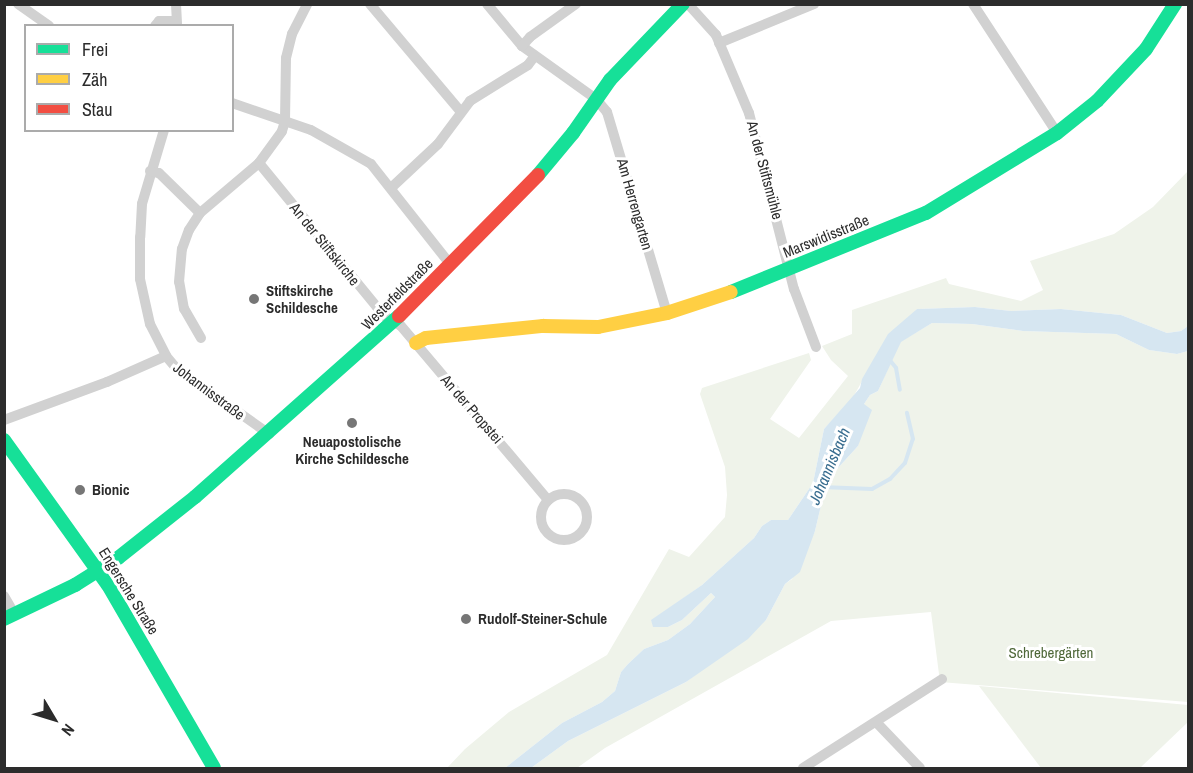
<!DOCTYPE html>
<html>
<head>
<meta charset="utf-8">
<style>
	body { margin:0 }
	#map { position:relative; width:1193px; height:773px; overflow:hidden; background:#fff; font-family:"Archivo Narrow",sans-serif }
	div>[style] { position:absolute }
	[style*='--x'] { left:calc(var(--x)*1px); top:calc(var(--y)*1px); width:calc(var(--w)*1px); rotate:calc(var(--a)*1deg) }
	.green>* { inset:0; background:#eff3ea }
	.water>* { inset:0; background:#d6e6f1 }
	.stream>* { height:4px; margin:-2px; padding:0 2px; transform-origin:2px; border-radius:2px; background:#d6e6f1 }
	.street>* { height:10px; margin:-5px; padding:0 5px; transform-origin:5px; border-radius:5px; background:#d1d1d1 }
	.street>.ring { margin:-5px; padding:0; box-sizing:content-box; background:none; border:10px solid #d1d1d1; border-radius:50% }
	.fast>* { height:14px; margin:-7px; padding:0 7px; transform-origin:7px; border-radius:7px; background:#16e098 }
	.slow>* { height:14px; margin:-7px; padding:0 7px; transform-origin:7px; border-radius:7px; background:#ffcf43 }
	.jam>* { height:14px; margin:-7px; padding:0 7px; transform-origin:7px; border-radius:7px; background:#f24e42 }
	.dots>* { width:16px; height:16px; translate:-50% -50%; box-sizing:border-box; border:3px solid #fff; border-radius:50% }
	span { translate:-50% -50%; white-space:nowrap; text-align:center; line-height:1.15; -webkit-text-stroke:6px #fff; paint-order:stroke }
	.street-label { font-size:15px; color:#2c2c2c }
	.poi-label { font-size:15px; color:#2c2c2c; font-weight:700 }
	.left { translate:0 -50%; text-align:left }
	.park-label { font-size:15px; color:#4f6839 }
	.water-label { font-size:16px; color:#396d8f; font-style:italic }
	.frame { position:absolute; inset:0; border:6px solid #2c2c2c; pointer-events:none }
	.legend { position:absolute; left:24px; top:24px; width:210px; height:108px; box-sizing:border-box; background:#fff; border:2px solid #ababab; margin:0; padding:8px 10px; list-style:none; font-size:18px; color:#2c2c2c }
	.legend li { display:flex; align-items:center; gap:12px; height:30px }
	.legend b { width:30px; border:2px solid #ababab }
	.north { position:absolute; left:24px; top:689px; width:60px; height:60px; -webkit-text-stroke:4px #fff; paint-order:stroke; rotate:128deg; font-size:16px; font-weight:700; line-height:24px; text-align:center; color:#2c2c2c }
	.north::after { content:''; display:block; margin:auto; width:21px; height:27px; background:#2c2c2c; clip-path:polygon(50% 0,100% 100%,50% 72%,0 100%) }
</style>
</head>
<body>
<div id="map">
	<div class="green">
		<i style="clip-path:polygon(1188px 171px,1188px 326px,1181px 331px,1167px 333px,1121px 315px,1061px 309px,1011px 311px,975px 307px,917px 309px,874px 360px,852px 399px,824px 429px,813px 483px,788px 520px,771px 520px,762px 526px,754px 538px,702px 585px,651px 621px,668px 627px,682px 620px,711px 593px,715px 597px,690px 624px,668px 640px,644px 649px,628px 664px,621px 672px,615px 691px,602px 702px,562px 723px,505px 768px,447px 768px,465px 749px,509px 712px,607px 655px,669px 549px,689px 557px,725px 517px,727px 495px,725px 467px,700px 394px,702px 388px,809px 353px,811px 360px,770px 419px,799px 438px,848px 376px,831px 360px,822px 346px,852px 334px,852px 310px,946px 278px,949px 284px,1021px 301px,1043px 290px,1030px 261px,1114px 234px,1153px 207px)"></i>
		<i style="clip-path:polygon(932px 323px,972px 324px,1023px 331px,1116px 334px,1149px 350px,1177px 354px,1188px 351px,1188px 702px,940px 682px,931px 612px,831px 621px,605px 748px,577px 768px,531px 768px,568px 741px,686px 682px,766px 620px,785px 584px,792px 579px,815px 531px,827px 480px,858px 446px,864px 404px,870px 395px,878px 391px,900px 342px)"></i>
		<i style="clip-path:polygon(979px 686px,1188px 705px,1188px 722px,1140px 768px,1041px 768px)"></i>
	</div>
	<div class="water">
		<i style="clip-path:polygon(975px 307px,1011px 311px,1061px 309px,1121px 315px,1167px 333px,1181px 331px,1188px 326px,1188px 351px,1177px 354px,1149px 350px,1116px 334px,1023px 331px,972px 324px,932px 323px,901px 342px,878px 391px,870px 395px,864px 404px,872px 410px,858px 446px,827px 480px,815px 531px,800px 572px,785px 584px,766px 620px,748px 639px,686px 682px,568px 741px,531px 768px,505px 768px,562px 723px,602px 702px,615px 691px,621px 672px,628px 664px,644px 649px,668px 640px,690px 624px,715px 597px,711px 593px,682px 620px,668px 627px,653px 627px,651px 620px,702px 585px,754px 538px,762px 526px,771px 520px,788px 520px,813px 483px,824px 429px,860px 388px,862px 379px,888px 334px,917px 309px)"></i>
	</div>
	<div class="stream">
		<i style="--x:888;--y:358;--w:13;--a:51"></i>
		<i style="--x:896;--y:368;--w:22;--a:80"></i>
		<i style="--x:821;--y:487;--w:51;--a:2.2"></i>
		<i style="--x:872;--y:489;--w:21;--a:-29"></i>
		<i style="--x:890;--y:479;--w:22;--a:-47"></i>
		<i style="--x:905;--y:463;--w:25;--a:-72"></i>
		<i style="--x:913;--y:439;--w:27;--a:-103"></i>
	</div>
	<div class="street">
		<i style="--x:18;--y:4;--w:38;--a:35"></i>
		<i style="--x:176;--y:4;--w:21;--a:87"></i>
		<i style="--x:370;--y:4;--w:140;--a:49.9"></i>
		<i style="--x:487;--y:4;--w:55;--a:50.2"></i>
		<i style="--x:522;--y:46;--w:91;--a:35.6"></i>
		<i style="--x:596;--y:99;--w:17;--a:50"></i>
		<i style="--x:607;--y:112;--w:210;--a:73.4"></i>
		<i style="--x:688;--y:4;--w:42;--a:47.9"></i>
		<i style="--x:716;--y:35;--w:85;--a:67.1"></i>
		<i style="--x:749;--y:113;--w:182;--a:75.7"></i>
		<i style="--x:794;--y:289;--w:62;--a:69.2"></i>
		<i style="--x:973;--y:4;--w:154;--a:56.9"></i>
		<i style="--x:155;--y:26;--w:6;--a:-51"></i>
		<i style="--x:159;--y:21;--w:17;--a:0"></i>
		<i style="--x:719;--y:43;--w:103;--a:-22.3"></i>
		<i style="--x:522;--y:46;--w:12;--a:-48"></i>
		<i style="--x:530;--y:37;--w:57;--a:-35.7"></i>
		<i style="--x:232;--y:103;--w:83;--a:18.9"></i>
		<i style="--x:311;--y:130;--w:69;--a:29.5"></i>
		<i style="--x:371;--y:164;--w:127;--a:51.7"></i>
		<i style="--x:164;--y:130;--w:77;--a:106.6"></i>
		<i style="--x:142;--y:204;--w:33;--a:93"></i>
		<i style="--x:140;--y:237;--w:42;--a:90"></i>
		<i style="--x:140;--y:279;--w:46;--a:77.5"></i>
		<i style="--x:150;--y:324;--w:36;--a:63"></i>
		<i style="--x:166;--y:356;--w:17;--a:50"></i>
		<i style="--x:177;--y:369;--w:113;--a:35.2"></i>
		<i style="--x:259;--y:163;--w:186;--a:50.7"></i>
		<i style="--x:377;--y:307;--w:13;--a:48"></i>
		<i style="--x:386;--y:317;--w:17;--a:31"></i>
		<i style="--x:401;--y:326;--w:228;--a:49.8"></i>
		<i style="--x:150;--y:171;--w:9;--a:13"></i>
		<i style="--x:159;--y:173;--w:57;--a:44.3"></i>
		<i style="--x:391;--y:188;--w:64;--a:-43.1"></i>
		<i style="--x:438;--y:144;--w:54;--a:-53.3"></i>
		<i style="--x:470;--y:101;--w:68;--a:-31.8"></i>
		<i style="--x:528;--y:65;--w:10;--a:-53"></i>
		<i style="--x:201;--y:338;--w:34;--a:-120"></i>
		<i style="--x:184;--y:309;--w:27;--a:-100"></i>
		<i style="--x:179;--y:282;--w:33;--a:-85"></i>
		<i style="--x:182;--y:249;--w:20;--a:-70"></i>
		<i style="--x:189;--y:230;--w:20;--a:-57"></i>
		<i style="--x:200;--y:213;--w:77;--a:-40.3"></i>
		<i style="--x:259;--y:163;--w:39;--a:-54"></i>
		<i style="--x:282;--y:131;--w:10;--a:-73"></i>
		<i style="--x:285;--y:121;--w:63;--a:-89.1"></i>
		<i style="--x:286;--y:58;--w:25;--a:-76"></i>
		<i style="--x:292;--y:34;--w:34;--a:-63"></i>
		<i style="--x:4;--y:420;--w:110;--a:-20.3"></i>
		<i style="--x:107;--y:382;--w:64;--a:-23.8"></i>
		<i class="ring" style="left:541px;top:494px;width:36px;height:36px"></i>
		<i style="--x:4;--y:596;--w:22;--a:60"></i>
		<i style="--x:877;--y:723;--w:62;--a:46.3"></i>
		<i style="--x:803;--y:768;--w:165;--a:-32.6"></i>
	</div>
	<div class="fast">
		<i style="--x:538;--y:175;--w:55;--a:-50.2"></i>
		<i style="--x:573;--y:133;--w:65;--a:-55.1"></i>
		<i style="--x:610;--y:80;--w:105;--a:-46.2"></i>
		<i style="--x:731;--y:292;--w:210;--a:-22.1"></i>
		<i style="--x:926;--y:213;--w:153;--a:-31.4"></i>
		<i style="--x:1057;--y:133;--w:51;--a:-38.7"></i>
		<i style="--x:1097;--y:101;--w:71;--a:-46.7"></i>
		<i style="--x:1146;--y:49;--w:54;--a:-57.2"></i>
		<i style="--x:4;--y:440;--w:178;--a:54.4"></i>
		<i style="--x:108;--y:585;--w:211;--a:59.9"></i>
		<i style="--x:4;--y:619;--w:79;--a:-25.6"></i>
		<i style="--x:75;--y:585;--w:51;--a:-32.1"></i>
		<i style="--x:118;--y:558;--w:98;--a:-38.4"></i>
		<i style="--x:195;--y:497;--w:273;--a:-41.6"></i>
	</div>
	<div class="slow">
		<i style="--x:416;--y:343;--w:11;--a:-27"></i>
		<i style="--x:426;--y:338;--w:118;--a:-5.9"></i>
		<i style="--x:543;--y:326;--w:55;--a:1"></i>
		<i style="--x:598;--y:327;--w:70;--a:-11.5"></i>
		<i style="--x:667;--y:313;--w:67;--a:-18.2"></i>
	</div>
	<div class="jam">
		<i style="--x:399;--y:316;--w:198;--a:-45.4"></i>
	</div>
	<div class="dots">
		<i style="left:254px;top:299px;background:#767676"></i>
		<i style="left:352px;top:423px;background:#767676"></i>
		<i style="left:80px;top:490px;background:#767676"></i>
		<i style="left:466px;top:619px;background:#767676"></i>
	</div>
	<div class="street-label">
		<span style="left:765px;top:170px;rotate:75deg">An der Stiftsmühle</span>
		<span style="left:635px;top:204px;rotate:74deg">Am Herrengarten</span>
		<span style="left:826px;top:236px;rotate:-22deg">Marswidisstraße</span>
		<span style="left:325px;top:244px;rotate:51deg">An der Stiftskirche</span>
		<span style="left:397px;top:294px;rotate:-45deg">Westerfeldstraße</span>
		<span style="left:209px;top:391px;rotate:37deg">Johannisstraße</span>
		<span style="left:472px;top:409px;rotate:49deg">An der Propstei</span>
		<span style="left:129px;top:591px;rotate:58deg">Engersche Straße</span>
	</div>
	<div class="poi-label">
		<span class="left" style="left:266px;top:299px">Stiftskirche<br>Schildesche</span>
		<span style="left:352px;top:450px">Neuapostolische<br>Kirche Schildesche</span>
		<span class="left" style="left:92px;top:490px">Bionic</span>
		<span class="left" style="left:478px;top:619px">Rudolf-Steiner-Schule</span>
	</div>
	<div class="park-label">
		<span style="left:1051px;top:653px">Schrebergärten</span>
	</div>
	<div class="water-label">
		<span style="left:829px;top:466px;rotate:-67deg">Johannisbach</span>
	</div>
	<div class="frame"></div>
	<ul class="legend">
	<li><b style="height:8px;background:#16e098"></b>Frei</li>
	<li><b style="height:8px;background:#ffcf43"></b>Zäh</li>
	<li><b style="height:8px;background:#f24e42"></b>Stau</li>
	</ul>
	<div class="north">N</div>
</div>
</body>
</html>
